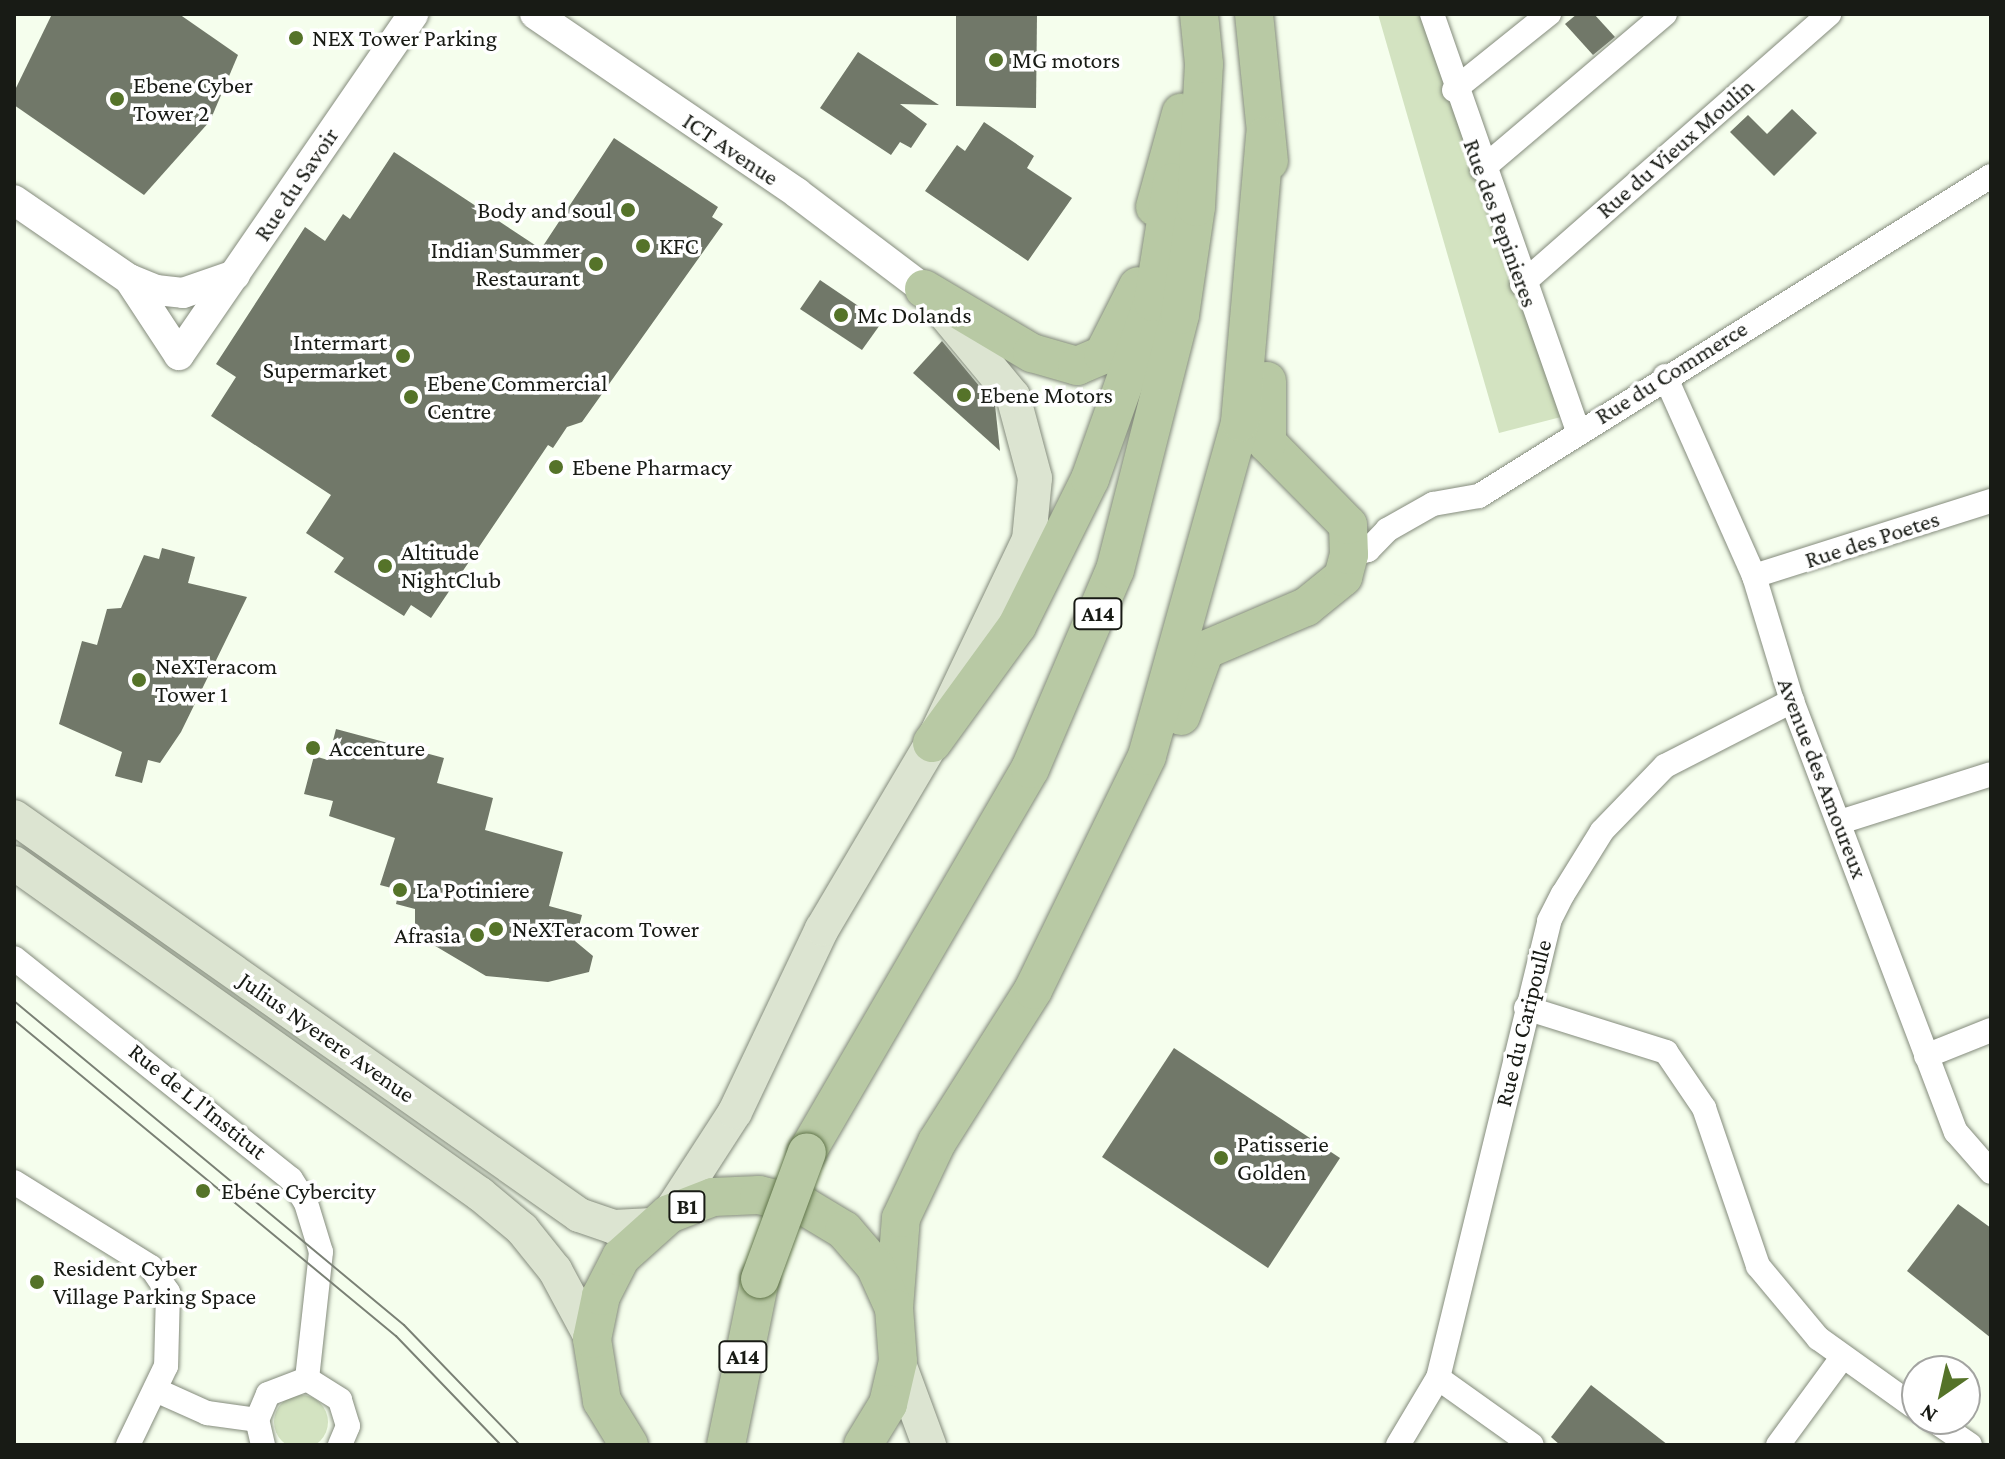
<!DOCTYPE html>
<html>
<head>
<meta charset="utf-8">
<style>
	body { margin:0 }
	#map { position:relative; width:2005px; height:1459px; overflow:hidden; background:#f5feed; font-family:"Crimson Pro",serif }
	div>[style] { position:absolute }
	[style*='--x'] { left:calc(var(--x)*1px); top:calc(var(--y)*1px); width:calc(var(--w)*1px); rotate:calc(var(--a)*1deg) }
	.green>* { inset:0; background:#d3e3c1 }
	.round { border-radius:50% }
	.building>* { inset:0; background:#717869 }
	.roads { filter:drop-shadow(0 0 2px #848b7c) drop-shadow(0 0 2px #848b7c) }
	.minor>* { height:24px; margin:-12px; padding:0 12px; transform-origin:12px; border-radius:12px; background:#fff }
	.tertiary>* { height:30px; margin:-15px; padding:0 15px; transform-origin:15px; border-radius:15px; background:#fff }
	.secondary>* { height:34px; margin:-17px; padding:0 17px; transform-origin:17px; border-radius:17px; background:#dce4d1 }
	.primary>* { height:38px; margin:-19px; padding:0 19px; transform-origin:19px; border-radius:19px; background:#b8c9a4 }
	.tram>* { height:2px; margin:-1px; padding:0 1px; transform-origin:1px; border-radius:1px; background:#7a8075 }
	.bridges { filter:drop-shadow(0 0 2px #61754a) drop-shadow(0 0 2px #61754a) }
	.primary-bridge>* { height:38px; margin:-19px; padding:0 19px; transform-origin:19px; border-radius:19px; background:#b8c9a4 }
	.dots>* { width:22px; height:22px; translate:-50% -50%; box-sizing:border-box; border:4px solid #fff; border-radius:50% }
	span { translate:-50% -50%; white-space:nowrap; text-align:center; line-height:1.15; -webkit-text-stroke:7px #fff; paint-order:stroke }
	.shield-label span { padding:2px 6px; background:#fff; border:2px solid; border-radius:6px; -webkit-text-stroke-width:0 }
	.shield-label { font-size:22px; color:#181b15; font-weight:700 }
	.poi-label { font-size:24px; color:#181b15 }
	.left { translate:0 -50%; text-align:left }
	.right { translate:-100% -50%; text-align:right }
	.street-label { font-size:24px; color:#181b15 }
	.frame { position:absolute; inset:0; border:16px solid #181b15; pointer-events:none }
	.north { position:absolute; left:1901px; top:1355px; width:80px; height:80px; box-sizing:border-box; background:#fff; border:2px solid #a3a4a1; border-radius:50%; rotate:214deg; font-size:22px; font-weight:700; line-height:32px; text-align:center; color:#181b15 }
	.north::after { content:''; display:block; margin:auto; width:28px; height:36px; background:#557329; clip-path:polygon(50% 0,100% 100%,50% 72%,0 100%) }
</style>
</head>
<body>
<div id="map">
	<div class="green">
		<i style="clip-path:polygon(1378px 14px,1422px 14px,1561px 417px,1499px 433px)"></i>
		<i class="round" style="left:274px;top:1395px;width:54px;height:54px"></i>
	</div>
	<div class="building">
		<i style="clip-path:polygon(52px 14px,179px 14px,238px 55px,210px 121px,144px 195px,14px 105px,14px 92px)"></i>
		<i style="clip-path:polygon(956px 14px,1037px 14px,1036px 108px,956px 106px)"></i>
		<i style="clip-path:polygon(1577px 14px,1594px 14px,1615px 37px,1593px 55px,1565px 24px)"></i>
		<i style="clip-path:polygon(858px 52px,939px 105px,900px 104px,927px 124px,911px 148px,900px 142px,891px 155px,820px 108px)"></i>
		<i style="clip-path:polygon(1792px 109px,1817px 133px,1774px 176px,1730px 132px,1748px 115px,1767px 134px)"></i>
		<i style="clip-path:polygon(984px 122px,1034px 156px,1027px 168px,1072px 198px,1028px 261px,925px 191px,957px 145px,965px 151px)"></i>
		<i style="clip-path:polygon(614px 138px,718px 207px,712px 217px,723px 224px,582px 422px,567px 427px,553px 448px,548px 445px,431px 618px,411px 605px,404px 616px,334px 572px,344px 558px,306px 533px,331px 495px,211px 416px,236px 377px,216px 364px,305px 227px,325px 241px,343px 214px,350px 219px,394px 152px,541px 249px)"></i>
		<i style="clip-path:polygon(820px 280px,882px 322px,862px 350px,800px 309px)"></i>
		<i style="clip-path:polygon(942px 341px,995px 405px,1000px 451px,913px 373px)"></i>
		<i style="clip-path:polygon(162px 548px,195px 557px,188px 583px,247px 597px,181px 732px,160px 763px,148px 760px,142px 783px,115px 776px,122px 752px,59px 724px,82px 641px,97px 645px,107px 609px,121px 608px,144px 555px,159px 559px)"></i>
		<i style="clip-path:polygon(336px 729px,444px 758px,437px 783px,493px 798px,485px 830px,563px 852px,549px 906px,582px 915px,575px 941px,593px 956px,589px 972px,548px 982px,486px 976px,415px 934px,415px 909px,396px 904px,399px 890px,380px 885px,395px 838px,329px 816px,333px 801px,304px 794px,314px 756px,328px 760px)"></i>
		<i style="clip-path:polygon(1174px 1048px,1340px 1158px,1268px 1268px,1102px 1157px)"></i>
		<i style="clip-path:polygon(1958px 1204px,1991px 1228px,1991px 1338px,1907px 1271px)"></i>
		<i style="clip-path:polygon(1591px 1385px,1668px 1445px,1560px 1445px,1551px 1437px)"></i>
	</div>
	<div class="roads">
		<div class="minor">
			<i style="--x:1432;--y:14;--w:441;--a:70.7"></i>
			<i style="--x:1454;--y:90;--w:122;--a:-38.7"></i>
			<i style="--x:1482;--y:169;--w:240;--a:-40.3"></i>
			<i style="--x:1522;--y:284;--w:409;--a:-41.3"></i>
			<i style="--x:1665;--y:376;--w:219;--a:66"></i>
			<i style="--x:1754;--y:576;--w:131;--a:73.1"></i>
			<i style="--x:1792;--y:701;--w:461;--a:69.2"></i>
			<i style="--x:1956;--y:1132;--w:53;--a:48.8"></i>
			<i style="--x:1349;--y:555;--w:20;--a:-15"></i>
			<i style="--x:1368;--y:550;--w:28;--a:-46"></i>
			<i style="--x:1387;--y:530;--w:53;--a:-29.5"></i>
			<i style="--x:1433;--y:504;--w:47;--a:-9.9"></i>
			<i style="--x:1479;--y:496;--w:604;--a:-32.01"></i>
			<i style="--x:1754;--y:576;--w:249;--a:-17.6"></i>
			<i style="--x:1840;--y:822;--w:158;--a:-17.6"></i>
			<i style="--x:14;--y:958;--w:354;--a:38.6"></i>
			<i style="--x:291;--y:1179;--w:28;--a:58"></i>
			<i style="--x:306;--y:1203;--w:51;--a:73"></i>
			<i style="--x:321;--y:1252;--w:128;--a:96.3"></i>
			<i style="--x:1526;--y:1008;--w:147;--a:17.4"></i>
			<i style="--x:1666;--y:1052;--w:68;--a:55.8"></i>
			<i style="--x:1704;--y:1108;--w:167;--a:71.1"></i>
			<i style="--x:1758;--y:1266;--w:94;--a:50.2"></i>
			<i style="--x:1818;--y:1338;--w:122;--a:35.6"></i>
			<i style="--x:1926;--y:1056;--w:70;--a:-21.8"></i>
			<i style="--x:14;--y:1182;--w:161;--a:31.8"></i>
			<i style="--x:151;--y:1267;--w:30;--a:56"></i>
			<i style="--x:168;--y:1292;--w:74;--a:91.5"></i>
			<i style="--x:166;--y:1366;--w:88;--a:115.7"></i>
			<i style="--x:1438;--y:1378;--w:115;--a:35.5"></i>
			<i style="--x:158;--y:1391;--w:54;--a:24.2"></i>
			<i style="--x:207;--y:1413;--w:50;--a:8"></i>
			<i style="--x:1932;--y:1419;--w:46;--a:34.4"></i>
			<i style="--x:263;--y:1445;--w:26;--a:-103"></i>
			<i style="--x:257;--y:1420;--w:28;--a:-67"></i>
			<i style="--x:268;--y:1394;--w:42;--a:-21"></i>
			<i style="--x:307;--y:1379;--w:39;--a:32"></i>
			<i style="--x:340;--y:1400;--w:27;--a:73"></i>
			<i style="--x:348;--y:1426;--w:21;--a:113"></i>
			<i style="--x:1398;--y:1445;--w:78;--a:-59.2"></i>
			<i style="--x:1438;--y:1378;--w:470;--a:-76.3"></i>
			<i style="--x:1549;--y:921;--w:30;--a:-63"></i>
			<i style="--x:1563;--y:894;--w:74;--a:-58.2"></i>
			<i style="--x:1602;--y:831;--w:91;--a:-45.9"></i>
			<i style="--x:1665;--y:766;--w:143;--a:-27.1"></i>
			<i style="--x:1778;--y:1445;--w:108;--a:-53.7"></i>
		</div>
		<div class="tertiary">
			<i style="--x:535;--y:14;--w:317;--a:34.3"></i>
			<i style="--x:797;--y:193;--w:159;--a:37.1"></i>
			<i style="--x:14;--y:200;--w:140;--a:34.5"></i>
			<i style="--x:129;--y:279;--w:29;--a:22"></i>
			<i style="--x:156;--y:290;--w:27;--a:6"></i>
			<i style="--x:183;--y:293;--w:55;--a:-19.1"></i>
			<i style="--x:129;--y:279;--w:91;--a:56.7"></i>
			<i style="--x:179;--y:355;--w:414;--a:-55.5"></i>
		</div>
		<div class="secondary">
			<i style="--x:14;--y:817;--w:691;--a:35.16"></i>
			<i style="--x:579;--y:1215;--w:37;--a:19"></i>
			<i style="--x:614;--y:1227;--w:38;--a:-3"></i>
			<i style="--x:14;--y:863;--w:572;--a:35.39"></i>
			<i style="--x:480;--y:1194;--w:55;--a:39.8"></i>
			<i style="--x:522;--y:1229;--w:53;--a:51.2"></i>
			<i style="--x:555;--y:1270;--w:78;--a:61.8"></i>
			<i style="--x:669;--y:1214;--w:121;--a:-57.1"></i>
			<i style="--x:735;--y:1112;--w:203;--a:-64.6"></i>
			<i style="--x:822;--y:929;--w:216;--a:-59.4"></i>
			<i style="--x:932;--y:743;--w:225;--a:-64.5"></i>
			<i style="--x:1029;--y:540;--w:62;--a:-84.5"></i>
			<i style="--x:1035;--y:478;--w:85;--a:-105"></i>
			<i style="--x:1013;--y:396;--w:119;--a:-129.6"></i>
			<i style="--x:898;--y:1361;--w:90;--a:69.7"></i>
		</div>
		<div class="primary">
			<i style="--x:1254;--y:14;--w:148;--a:84.2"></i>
			<i style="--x:1155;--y:207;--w:98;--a:-74.5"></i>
			<i style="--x:924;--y:289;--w:126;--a:30.7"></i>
			<i style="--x:1032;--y:353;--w:47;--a:16.1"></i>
			<i style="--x:1077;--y:366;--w:28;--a:-23"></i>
			<i style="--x:1103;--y:355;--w:77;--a:-63.1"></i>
			<i style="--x:1181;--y:716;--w:70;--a:-70"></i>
			<i style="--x:1205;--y:650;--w:110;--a:-23.1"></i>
			<i style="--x:1306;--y:607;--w:48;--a:-39"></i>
			<i style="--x:1343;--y:577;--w:23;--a:-75"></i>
			<i style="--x:1349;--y:555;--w:30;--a:-92"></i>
			<i style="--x:1348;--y:525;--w:115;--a:-134.6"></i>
			<i style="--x:1267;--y:443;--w:62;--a:-90"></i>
			<i style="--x:932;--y:743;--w:145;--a:-54"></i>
			<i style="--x:1017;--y:626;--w:164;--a:-63.6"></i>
			<i style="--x:1090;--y:479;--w:188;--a:-70.4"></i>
			<i style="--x:1153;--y:302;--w:121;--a:-80.9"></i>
			<i style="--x:807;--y:1152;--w:443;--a:-59.8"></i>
			<i style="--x:1030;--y:769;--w:216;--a:-66.9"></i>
			<i style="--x:1115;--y:570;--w:263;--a:-75.7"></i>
			<i style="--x:1180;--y:315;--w:109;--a:-81.6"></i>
			<i style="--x:1196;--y:207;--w:143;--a:-86.8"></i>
			<i style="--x:1204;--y:64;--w:50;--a:-95.7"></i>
			<i style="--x:894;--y:1308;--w:90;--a:-85.6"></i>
			<i style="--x:901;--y:1218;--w:84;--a:-64.7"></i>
			<i style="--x:937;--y:1142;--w:180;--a:-57.7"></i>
			<i style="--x:1033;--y:990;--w:260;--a:-64"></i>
			<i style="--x:1147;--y:756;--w:347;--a:-74.4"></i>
			<i style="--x:1240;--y:422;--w:287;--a:-85"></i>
			<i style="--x:629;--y:1445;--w:52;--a:-121.5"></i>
			<i style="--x:602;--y:1401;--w:63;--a:-99.2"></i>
			<i style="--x:592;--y:1339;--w:44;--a:-78.2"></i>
			<i style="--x:601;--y:1296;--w:44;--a:-62.9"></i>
			<i style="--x:621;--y:1257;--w:64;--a:-41.9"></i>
			<i style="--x:669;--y:1214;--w:47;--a:-21.1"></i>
			<i style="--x:713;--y:1197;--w:46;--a:-2.5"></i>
			<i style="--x:759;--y:1195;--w:46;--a:13.7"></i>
			<i style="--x:804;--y:1206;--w:47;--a:31"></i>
			<i style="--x:844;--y:1230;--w:48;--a:49.3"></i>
			<i style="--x:875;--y:1266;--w:46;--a:65.7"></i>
			<i style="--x:894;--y:1308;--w:53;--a:85.7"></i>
			<i style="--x:898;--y:1361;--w:44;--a:103.1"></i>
			<i style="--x:888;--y:1404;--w:48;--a:121.4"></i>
			<i style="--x:726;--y:1445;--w:169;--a:-78.4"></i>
		</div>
	</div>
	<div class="tram">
		<i style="--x:14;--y:1001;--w:507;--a:39.72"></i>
		<i style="--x:404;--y:1325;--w:167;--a:46"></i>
		<i style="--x:14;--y:1020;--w:496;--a:39.6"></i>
		<i style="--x:396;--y:1336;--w:151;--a:46.1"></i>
	</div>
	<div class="bridges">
		<div class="primary-bridge">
			<i style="--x:760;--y:1279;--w:135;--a:-69.7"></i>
		</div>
	</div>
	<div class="dots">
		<i style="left:296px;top:38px;background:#557329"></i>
		<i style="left:996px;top:60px;background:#557329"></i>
		<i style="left:117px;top:99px;background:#557329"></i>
		<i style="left:628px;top:210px;background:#557329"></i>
		<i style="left:643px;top:246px;background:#557329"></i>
		<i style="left:596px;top:264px;background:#557329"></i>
		<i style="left:841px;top:315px;background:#557329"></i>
		<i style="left:403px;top:356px;background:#557329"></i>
		<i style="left:964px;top:395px;background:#557329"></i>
		<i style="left:411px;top:397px;background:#557329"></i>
		<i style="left:556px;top:467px;background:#557329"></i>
		<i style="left:385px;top:566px;background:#557329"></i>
		<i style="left:139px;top:680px;background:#557329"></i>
		<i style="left:313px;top:748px;background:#557329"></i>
		<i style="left:400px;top:890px;background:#557329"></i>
		<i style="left:496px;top:929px;background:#557329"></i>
		<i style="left:477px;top:935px;background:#557329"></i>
		<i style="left:1221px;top:1158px;background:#557329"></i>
		<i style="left:203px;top:1191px;background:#557329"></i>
		<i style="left:37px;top:1282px;background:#557329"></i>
	</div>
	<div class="shield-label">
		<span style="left:1098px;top:614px">A14</span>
		<span style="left:687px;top:1207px">B1</span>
		<span style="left:743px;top:1357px">A14</span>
	</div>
	<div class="poi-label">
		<span class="left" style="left:312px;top:38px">NEX Tower Parking</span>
		<span class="left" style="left:1012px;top:60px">MG motors</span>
		<span class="left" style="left:133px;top:99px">Ebene Cyber<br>Tower 2</span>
		<span class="right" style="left:612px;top:210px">Body and soul</span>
		<span class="left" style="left:659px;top:246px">KFC</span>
		<span class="right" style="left:580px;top:264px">Indian Summer<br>Restaurant</span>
		<span class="left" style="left:857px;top:315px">Mc Dolands</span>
		<span class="right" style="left:387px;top:356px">Intermart<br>Supermarket</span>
		<span class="left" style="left:427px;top:397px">Ebene Commercial<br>Centre</span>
		<span class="left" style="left:980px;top:395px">Ebene Motors</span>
		<span class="left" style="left:572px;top:467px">Ebene Pharmacy</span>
		<span class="left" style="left:401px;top:566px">Altitude<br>NightClub</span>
		<span class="left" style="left:155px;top:680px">NeXTeracom<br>Tower 1</span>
		<span class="left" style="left:329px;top:748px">Accenture</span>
		<span class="left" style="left:416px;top:890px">La Potiniere</span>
		<span class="left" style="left:512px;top:929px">NeXTeracom Tower</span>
		<span class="right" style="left:461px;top:935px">Afrasia</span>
		<span class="left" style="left:1237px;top:1158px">Patisserie<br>Golden</span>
		<span class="left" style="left:221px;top:1191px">Ebéne Cybercity</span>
		<span class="left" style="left:53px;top:1282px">Resident Cyber<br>Village Parking Space</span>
	</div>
	<div class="street-label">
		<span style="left:1675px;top:148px;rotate:-41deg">Rue du Vieux Moulin</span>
		<span style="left:731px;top:149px;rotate:34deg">ICT Avenue</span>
		<span style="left:296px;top:184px;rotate:-56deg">Rue du Savoir</span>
		<span style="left:1501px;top:223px;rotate:70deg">Rue des Pepinieres</span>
		<span style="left:1671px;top:372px;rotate:-32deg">Rue du Commerce</span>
		<span style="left:1872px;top:539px;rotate:-18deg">Rue des Poetes</span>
		<span style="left:1823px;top:778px;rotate:69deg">Avenue des Amoureux</span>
		<span style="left:1523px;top:1023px;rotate:-76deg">Rue du Caripoulle</span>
		<span style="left:327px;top:1037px;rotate:35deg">Julius Nyerere Avenue</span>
		<span style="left:198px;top:1101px;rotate:39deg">Rue de L l'Institut</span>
	</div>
	<div class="frame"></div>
	<div class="north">N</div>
</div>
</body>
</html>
